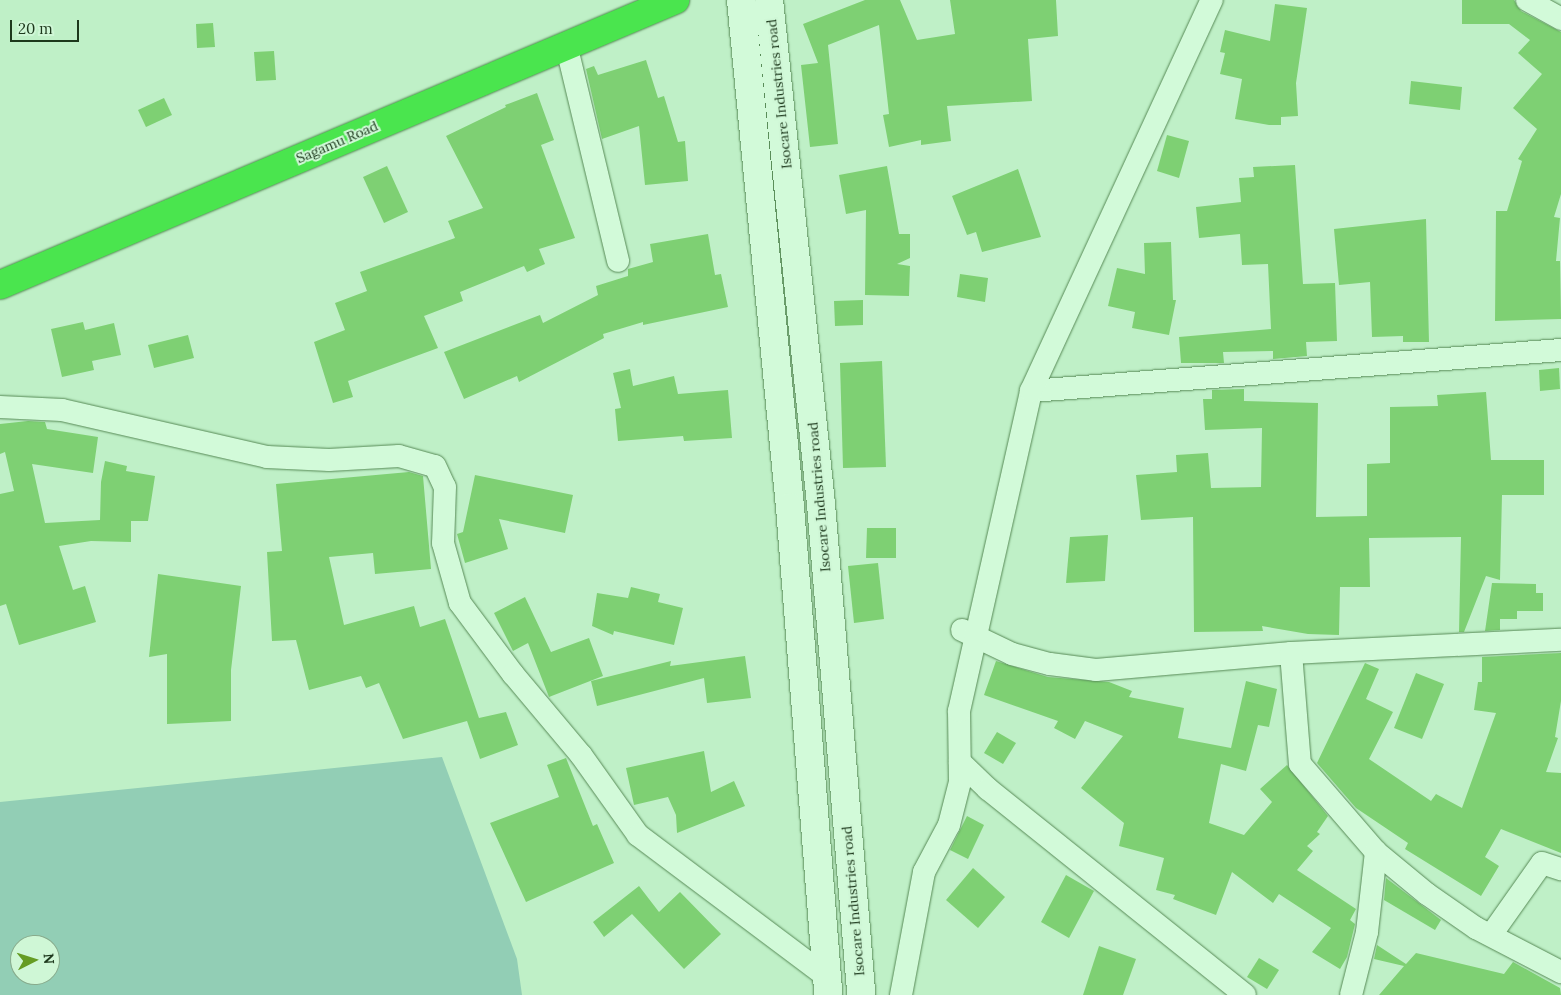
<!DOCTYPE html>
<html>
<head>
<meta charset="utf-8">
<style>
	body { margin:0 }
	#map { position:relative; width:1561px; height:995px; overflow:hidden; background:#bff0c7; font-family:Lora,serif }
	div>[style] { position:absolute }
	[style*='--x'] { left:calc(var(--x)*1px); top:calc(var(--y)*1px); width:calc(var(--w)*1px); rotate:calc(var(--a)*1deg) }
	.green>* { inset:0; background:#92ceb5 }
	.building>* { inset:0; background:#7ed073 }
	.roads { filter:drop-shadow(0 0 1px #578a56) drop-shadow(0 0 1px #578a56) }
	.street>* { height:22px; margin:-11px; padding:0 11px; transform-origin:11px; border-radius:11px; background:#d2fad9 }
	.secondary>* { height:28px; margin:-14px; padding:0 14px; transform-origin:14px; border-radius:14px; background:#d2fad9 }
	.highway>* { height:28px; margin:-14px; padding:0 14px; transform-origin:14px; border-radius:14px; background:#4ae54e }
	span { translate:-50% -50%; white-space:nowrap; text-align:center; line-height:1.15; -webkit-text-stroke:4px #cff7d6; paint-order:stroke }
	.street-label { font-size:14px; color:#1d381c }
	.north { position:absolute; left:10px; top:935px; width:50px; height:50px; box-sizing:border-box; background:#cff7d6; border:1px solid #88ab8c; border-radius:50%; rotate:85deg; font-size:14px; font-weight:700; line-height:20px; text-align:center; color:#1d381c }
	.north::after { content:''; display:block; margin:auto; width:18px; height:22px; background:#659c23; clip-path:polygon(50% 0,100% 100%,50% 72%,0 100%) }
	.scale { position:absolute; left:10px; top:20px; width:69px; height:22px; box-sizing:border-box; border:2px solid #1d381c; border-top:0; padding-left:6px; font-size:15px; line-height:18px; white-space:nowrap; color:#1d381c; -webkit-text-stroke:4px #cff7d6; paint-order:stroke }
</style>
</head>
<body>
<div id="map">
	<div class="green">
		<i style="clip-path:polygon(evenodd,442px 757px,517px 959px,522px 995px,0 995px,0 802px,442px 757px,20px 945px,50px 945px,50px 975px,20px 975px,20px 945px)"></i>
	</div>
	<div class="building">
		<i style="clip-path:polygon(865px 0,900px 0,917px 40px,955px 34px,950px 0,1056px 0,1058px 36px,1028px 39px,1032px 101px,947px 106px,951px 141px,921px 145px,921px 140px,889px 147px,883px 115px,889px 114px,879px 25px,828px 45px,838px 144px,810px 147px,801px 65px,818px 63px,803px 24px)"></i>
		<i style="clip-path:polygon(1462px 0,1514px 0,1521px 11px,1561px 32px,1561px 194px,1554px 217px,1560px 218px,1556px 261px,1560px 261px,1561px 319px,1495px 321px,1496px 211px,1507px 211px,1522px 161px,1518px 159px,1537px 129px,1513px 108px,1542px 74px,1518px 53px,1530px 40px,1509px 24px,1462px 24px)"></i>
		<i style="clip-path:polygon(1275px 4px,1307px 8px,1296px 83px,1298px 116px,1281px 117px,1281px 125px,1269px 125px,1235px 119px,1242px 79px,1220px 74px,1225px 53px,1220px 52px,1225px 30px,1270px 41px)"></i>
		<i style="clip-path:polygon(213px 23px,215px 47px,197px 48px,196px 24px)"></i>
		<i style="clip-path:polygon(274px 51px,276px 80px,256px 81px,254px 52px)"></i>
		<i style="clip-path:polygon(646px 60px,658px 98px,664px 96px,678px 142px,685px 141px,688px 181px,645px 185px,639px 126px,602px 139px,586px 69px,594px 66px,598px 75px)"></i>
		<i style="clip-path:polygon(1411px 81px,1462px 87px,1460px 110px,1409px 104px)"></i>
		<i style="clip-path:polygon(537px 93px,554px 140px,541px 145px,575px 238px,539px 249px,545px 264px,527px 272px,524px 266px,460px 292px,463px 301px,424px 316px,438px 348px,348px 381px,353px 397px,333px 403px,314px 342px,345px 330px,335px 303px,367px 291px,360px 272px,455px 238px,448px 221px,483px 208px,446px 136px,506px 107px,505px 105px)"></i>
		<i style="clip-path:polygon(164px 98px,172px 115px,146px 127px,138px 110px)"></i>
		<i style="clip-path:polygon(1167px 135px,1189px 141px,1179px 178px,1157px 171px)"></i>
		<i style="clip-path:polygon(1295px 165px,1303px 284px,1335px 283px,1337px 341px,1306px 342px,1307px 356px,1273px 359px,1273px 351px,1223px 352px,1224px 363px,1181px 363px,1179px 337px,1271px 329px,1268px 264px,1242px 265px,1240px 234px,1199px 238px,1196px 207px,1241px 202px,1239px 178px,1254px 177px,1253px 167px)"></i>
		<i style="clip-path:polygon(387px 166px,408px 212px,384px 223px,363px 177px)"></i>
		<i style="clip-path:polygon(887px 166px,899px 234px,910px 234px,910px 258px,897px 264px,910px 266px,909px 296px,865px 295px,866px 210px,846px 214px,839px 175px)"></i>
		<i style="clip-path:polygon(1018px 169px,1041px 237px,982px 252px,976px 232px,967px 235px,952px 196px)"></i>
		<i style="clip-path:polygon(1426px 219px,1429px 342px,1403px 342px,1403px 336px,1372px 337px,1370px 282px,1339px 285px,1334px 229px)"></i>
		<i style="clip-path:polygon(708px 234px,715px 275px,721px 274px,728px 307px,643px 325px,643px 322px,603px 334px,604px 338px,519px 382px,517px 376px,464px 399px,444px 352px,540px 315px,543px 323px,598px 295px,596px 286px,628px 276px,628px 269px,653px 262px,650px 244px)"></i>
		<i style="clip-path:polygon(1171px 242px,1173px 300px,1176px 300px,1169px 335px,1132px 328px,1135px 312px,1108px 306px,1117px 268px,1145px 274px,1144px 243px)"></i>
		<i style="clip-path:polygon(960px 274px,988px 278px,985px 302px,957px 297px)"></i>
		<i style="clip-path:polygon(863px 300px,863px 325px,835px 326px,834px 301px)"></i>
		<i style="clip-path:polygon(83px 322px,85px 330px,114px 323px,121px 355px,92px 361px,94px 370px,62px 377px,51px 329px)"></i>
		<i style="clip-path:polygon(188px 335px,194px 358px,154px 368px,148px 345px)"></i>
		<i style="clip-path:polygon(882px 361px,886px 467px,843px 468px,840px 363px)"></i>
		<i style="clip-path:polygon(1559px 368px,1560px 389px,1540px 391px,1539px 370px)"></i>
		<i style="clip-path:polygon(630px 369px,633px 386px,674px 376px,678px 394px,728px 390px,732px 438px,684px 441px,683px 436px,618px 441px,615px 409px,621px 408px,613px 373px)"></i>
		<i style="clip-path:polygon(1244px 389px,1244px 401px,1318px 403px,1316px 517px,1367px 516px,1367px 464px,1390px 463px,1390px 407px,1438px 406px,1437px 395px,1486px 392px,1491px 460px,1544px 460px,1544px 495px,1502px 495px,1500px 580px,1486px 576px,1464px 632px,1459px 632px,1461px 537px,1369px 538px,1370px 587px,1340px 587px,1339px 635px,1308px 634px,1262px 626px,1263px 631px,1194px 632px,1193px 517px,1141px 520px,1136px 475px,1177px 472px,1176px 455px,1208px 453px,1211px 488px,1261px 487px,1262px 428px,1205px 430px,1203px 399px,1212px 399px,1212px 390px)"></i>
		<i style="clip-path:polygon(28px 421px,45px 422px,47px 429px,98px 437px,93px 473px,32px 464px,45px 523px,100px 520px,101px 482px,105px 461px,127px 466px,126px 471px,155px 476px,148px 521px,131px 521px,131px 542px,91px 541px,59px 546px,73px 590px,85px 586px,96px 622px,19px 645px,6px 604px,0 606px,0 494px,14px 491px,5px 452px,0 454px,0 424px)"></i>
		<i style="clip-path:polygon(409px 472px,423px 476px,431px 569px,375px 574px,373px 553px,329px 557px,344px 625px,414px 606px,420px 627px,445px 619px,479px 718px,506px 712px,518px 745px,480px 759px,467px 721px,403px 739px,379px 683px,366px 688px,361px 676px,309px 690px,296px 640px,272px 641px,267px 552px,282px 551px,276px 484px)"></i>
		<i style="clip-path:polygon(475px 475px,573px 495px,565px 533px,499px 519px,508px 549px,465px 563px,457px 534px,463px 532px)"></i>
		<i style="clip-path:polygon(867px 528px,896px 528px,896px 558px,866px 558px)"></i>
		<i style="clip-path:polygon(1108px 535px,1105px 581px,1066px 583px,1070px 537px)"></i>
		<i style="clip-path:polygon(878px 563px,884px 619px,854px 623px,848px 566px)"></i>
		<i style="clip-path:polygon(158px 574px,241px 586px,231px 670px,231px 721px,167px 724px,167px 654px,149px 657px)"></i>
		<i style="clip-path:polygon(1492px 583px,1536px 584px,1536px 593px,1543px 593px,1543px 611px,1517px 611px,1517px 619px,1500px 619px,1500px 630px,1485px 631px)"></i>
		<i style="clip-path:polygon(631px 587px,660px 594px,658px 602px,683px 608px,674px 645px,614px 631px,613px 635px,592px 626px,597px 593px,628px 598px)"></i>
		<i style="clip-path:polygon(525px 597px,551px 652px,589px 638px,603px 676px,549px 697px,528px 643px,513px 651px,494px 613px)"></i>
		<i style="clip-path:polygon(1561px 653px,1561px 701px,1555px 737px,1558px 738px,1546px 772px,1561px 773px,1561px 853px,1501px 829px,1485px 857px,1499px 866px,1481px 896px,1405px 849px,1408px 843px,1356px 808px,1317px 763px,1365px 663px,1379px 669px,1366px 699px,1393px 712px,1369px 759px,1431px 801px,1436px 794px,1462px 808px,1496px 713px,1474px 710px,1478px 682px,1482px 682px,1482px 657px)"></i>
		<i style="clip-path:polygon(745px 656px,751px 698px,707px 703px,704px 678px,597px 706px,591px 681px,671px 661px,670px 666px)"></i>
		<i style="clip-path:polygon(996px 661px,1048px 677px,1109px 682px,1132px 691px,1129px 697px,1184px 708px,1178px 738px,1231px 748px,1246px 681px,1277px 689px,1269px 727px,1258px 725px,1246px 771px,1221px 764px,1209px 823px,1244px 835px,1272px 802px,1260px 789px,1287px 765px,1328px 816px,1317px 832px,1320px 834px,1307px 846px,1313px 851px,1297px 870px,1356px 909px,1350px 920px,1355px 924px,1347px 957px,1340px 969px,1312px 952px,1331px 928px,1279px 894px,1273px 903px,1232px 872px,1216px 915px,1173px 899px,1175px 895px,1156px 890px,1164px 858px,1119px 846px,1124px 823px,1081px 788px,1123px 736px,1085px 721px,1075px 739px,1054px 728px,1058px 721px,984px 695px)"></i>
		<i style="clip-path:polygon(1416px 673px,1444px 684px,1422px 739px,1394px 728px)"></i>
		<i style="clip-path:polygon(997px 732px,1016px 743px,1003px 764px,984px 753px)"></i>
		<i style="clip-path:polygon(704px 751px,711px 792px,734px 781px,745px 806px,677px 833px,676px 815px,668px 797px,634px 805px,626px 768px)"></i>
		<i style="clip-path:polygon(566px 758px,593px 826px,597px 824px,614px 863px,526px 902px,490px 823px,559px 797px,547px 765px)"></i>
		<i style="clip-path:polygon(967px 816px,984px 825px,968px 859px,950px 850px)"></i>
		<i style="clip-path:polygon(973px 868px,1005px 897px,978px 928px,946px 900px)"></i>
		<i style="clip-path:polygon(1066px 875px,1094px 891px,1069px 938px,1041px 922px)"></i>
		<i style="clip-path:polygon(1386px 878px,1441px 920px,1435px 930px,1384px 900px)"></i>
		<i style="clip-path:polygon(639px 886px,659px 912px,680px 892px,721px 934px,684px 969px,632px 914px,604px 937px,593px 922px)"></i>
		<i style="clip-path:polygon(1377px 945px,1406px 964px,1416px 953px,1504px 974px,1513px 962px,1560px 988px,1561px 995px,1379px 995px,1404px 966px,1374px 959px)"></i>
		<i style="clip-path:polygon(1099px 946px,1136px 959px,1123px 995px,1083px 995px)"></i>
		<i style="clip-path:polygon(1259px 958px,1279px 970px,1267px 989px,1247px 977px)"></i>
	</div>
	<div class="roads">
		<div class="street">
			<i style="--x:1527;--y:0;--w:39;--a:29"></i>
			<i style="--x:566;--y:44;--w:223;--a:76.5"></i>
			<i style="--x:1031;--y:391;--w:532;--a:-4.42"></i>
			<i style="--x:0;--y:407;--w:62;--a:2.8"></i>
			<i style="--x:62;--y:410;--w:210;--a:12.9"></i>
			<i style="--x:267;--y:457;--w:62;--a:2.8"></i>
			<i style="--x:329;--y:460;--w:70;--a:-3.3"></i>
			<i style="--x:399;--y:456;--w:37;--a:16"></i>
			<i style="--x:435;--y:466;--w:23;--a:65"></i>
			<i style="--x:445;--y:487;--w:56;--a:92"></i>
			<i style="--x:443;--y:543;--w:62;--a:74.2"></i>
			<i style="--x:460;--y:603;--w:89;--a:53.3"></i>
			<i style="--x:513;--y:674;--w:106;--a:50"></i>
			<i style="--x:581;--y:755;--w:98;--a:54.5"></i>
			<i style="--x:638;--y:835;--w:236;--a:36.9"></i>
			<i style="--x:962;--y:630;--w:55;--a:25.6"></i>
			<i style="--x:1012;--y:654;--w:39;--a:15"></i>
			<i style="--x:1050;--y:664;--w:46;--a:7.4"></i>
			<i style="--x:1096;--y:670;--w:196;--a:-5"></i>
			<i style="--x:1291;--y:653;--w:270;--a:-2.8"></i>
			<i style="--x:1291;--y:653;--w:111;--a:85.4"></i>
			<i style="--x:1300;--y:764;--w:116;--a:49.2"></i>
			<i style="--x:1376;--y:852;--w:66;--a:39.5"></i>
			<i style="--x:1427;--y:894;--w:60;--a:34.8"></i>
			<i style="--x:1476;--y:928;--w:96;--a:27.4"></i>
			<i style="--x:960;--y:762;--w:39;--a:44"></i>
			<i style="--x:988;--y:789;--w:329;--a:38.7"></i>
			<i style="--x:1491;--y:935;--w:88;--a:-54.7"></i>
			<i style="--x:1542;--y:863;--w:20;--a:18"></i>
			<i style="--x:901;--y:995;--w:125;--a:-79.4"></i>
			<i style="--x:924;--y:872;--w:53;--a:-62"></i>
			<i style="--x:949;--y:825;--w:44;--a:-75.7"></i>
			<i style="--x:960;--y:782;--w:71;--a:-90.8"></i>
			<i style="--x:959;--y:711;--w:328;--a:-77.3"></i>
			<i style="--x:1031;--y:391;--w:431;--a:-65.2"></i>
			<i style="--x:1351;--y:995;--w:65;--a:-75.7"></i>
			<i style="--x:1367;--y:932;--w:81;--a:-83.6"></i>
		</div>
		<div class="secondary">
			<i style="--x:741;--y:0;--w:509;--a:84.48"></i>
			<i style="--x:790;--y:507;--w:489;--a:85.5"></i>
			<i style="--x:769;--y:0;--w:507;--a:84.11"></i>
			<i style="--x:821;--y:504;--w:493;--a:85.3"></i>
		</div>
		<div class="highway">
			<i style="--x:0;--y:285;--w:733;--a:-22.89"></i>
		</div>
	</div>
	<div class="street-label">
		<span style="left:779px;top:94px;rotate:-96deg">Isocare Industries road</span>
		<span style="left:337px;top:142px;rotate:-23deg">Sagamu Road</span>
		<span style="left:819px;top:497px;rotate:-95deg">Isocare Industries road</span>
		<span style="left:853px;top:901px;rotate:-95deg">Isocare Industries road</span>
	</div>
	<div class="north">N</div>
	<div class="scale">20 m</div>
</div>
</body>
</html>
